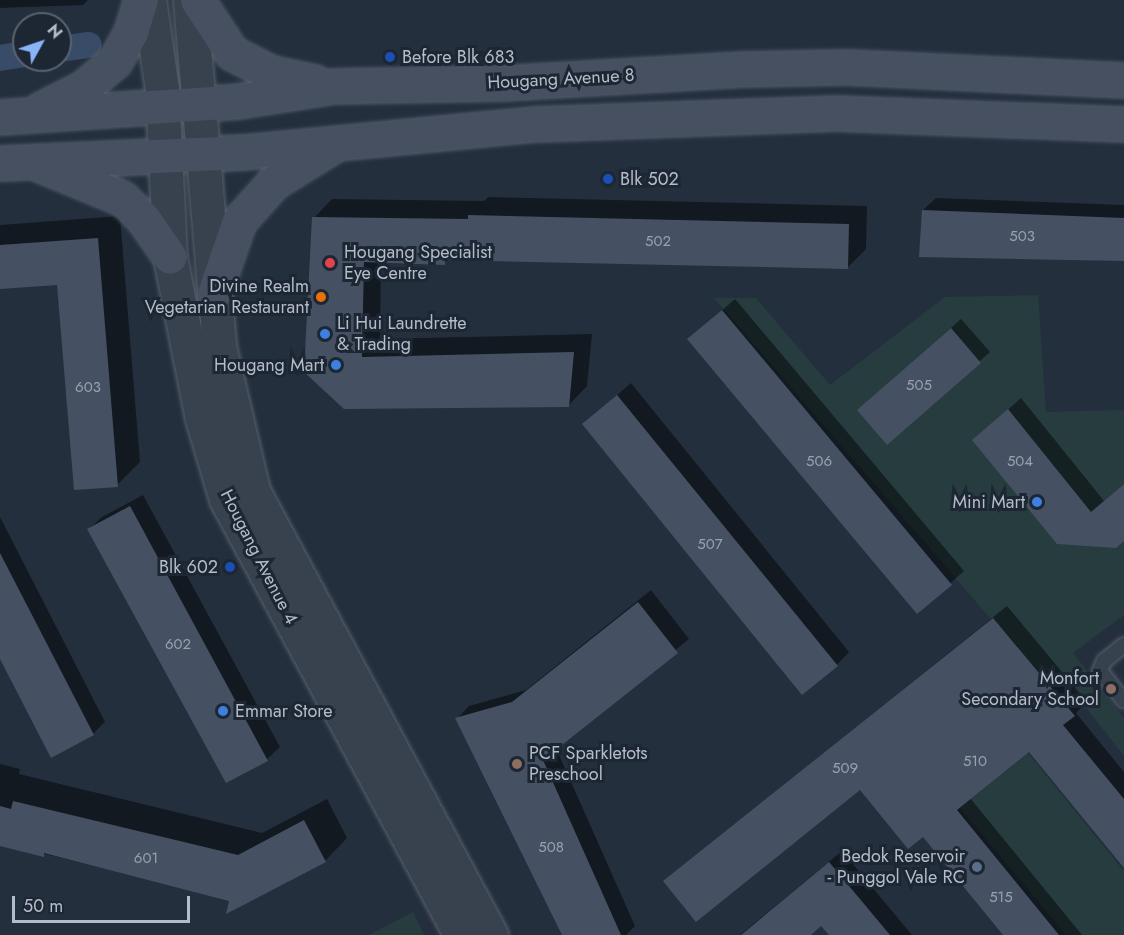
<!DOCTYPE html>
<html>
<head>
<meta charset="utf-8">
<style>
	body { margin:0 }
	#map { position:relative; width:1124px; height:935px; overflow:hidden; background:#242f3e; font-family:Jost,sans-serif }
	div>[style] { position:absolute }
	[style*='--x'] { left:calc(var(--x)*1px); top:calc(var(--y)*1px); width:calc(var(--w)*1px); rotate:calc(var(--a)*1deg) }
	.green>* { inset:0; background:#263c3f }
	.shadow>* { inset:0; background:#0007 }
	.canal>* { height:26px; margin:-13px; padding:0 13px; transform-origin:13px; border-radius:13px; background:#394c67 }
	.building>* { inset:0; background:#455162 }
	.roads { filter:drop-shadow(0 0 2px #565f6c) drop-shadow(0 0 2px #565f6c) }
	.service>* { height:14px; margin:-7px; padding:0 7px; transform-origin:7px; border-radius:7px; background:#38414e }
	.tertiary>* { height:33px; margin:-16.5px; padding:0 16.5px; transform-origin:16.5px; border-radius:16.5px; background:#38414e }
	.secondary>* { height:33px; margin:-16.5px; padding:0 16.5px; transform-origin:16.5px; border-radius:16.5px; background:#465061 }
	.dots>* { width:16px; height:16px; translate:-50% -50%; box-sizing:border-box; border:3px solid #1d2633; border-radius:50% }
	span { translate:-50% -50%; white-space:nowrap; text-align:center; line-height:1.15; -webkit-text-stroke:6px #1d2633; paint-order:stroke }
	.number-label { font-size:15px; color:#98a1af }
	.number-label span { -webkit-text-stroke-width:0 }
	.poi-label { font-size:18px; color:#b4bcc9 }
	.left { translate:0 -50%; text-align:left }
	.right { translate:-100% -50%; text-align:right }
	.street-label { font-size:18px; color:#b4bcc9 }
	.north { position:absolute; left:12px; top:12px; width:60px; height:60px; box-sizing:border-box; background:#1d2633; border:2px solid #59626f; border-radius:50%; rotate:50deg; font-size:16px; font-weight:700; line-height:24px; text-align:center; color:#b4bcc9 }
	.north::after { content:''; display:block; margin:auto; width:21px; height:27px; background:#8ab4f8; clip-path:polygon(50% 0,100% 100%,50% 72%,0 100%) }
	.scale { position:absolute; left:12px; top:896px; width:178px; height:27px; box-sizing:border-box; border:3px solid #b4bcc9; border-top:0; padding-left:8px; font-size:18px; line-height:21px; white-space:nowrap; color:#b4bcc9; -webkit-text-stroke:4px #1d2633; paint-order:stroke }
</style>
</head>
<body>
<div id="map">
	<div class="green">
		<i style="clip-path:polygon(1038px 295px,1046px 412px,1124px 410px,1124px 615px,1073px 653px,1124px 718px,1124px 756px,1054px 667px,1040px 676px,714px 298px,756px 298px,830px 385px,945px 297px)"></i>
		<i style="clip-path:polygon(1028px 753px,1124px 871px,1124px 935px,1066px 935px,960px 808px)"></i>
		<i style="clip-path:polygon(413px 912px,424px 935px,369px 935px)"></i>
	</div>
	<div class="shadow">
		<i style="clip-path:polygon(0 0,88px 0,83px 5px,0 8px)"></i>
		<i style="clip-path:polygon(488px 197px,867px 206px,866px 249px,847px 268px,449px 258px,444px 263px,381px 261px,380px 339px,592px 334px,587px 386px,569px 405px,344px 408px,314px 218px,332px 199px,484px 201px)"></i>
		<i style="clip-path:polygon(936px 198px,1124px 205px,1124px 260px,923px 210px)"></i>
		<i style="clip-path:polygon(120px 216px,140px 462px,117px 485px,58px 283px,0 287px,0 225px)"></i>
		<i style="clip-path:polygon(735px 299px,964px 571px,917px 612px,689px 339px)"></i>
		<i style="clip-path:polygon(961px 319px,990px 352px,887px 443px,868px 401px)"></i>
		<i style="clip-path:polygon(631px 383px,849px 652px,837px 665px,584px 424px)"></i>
		<i style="clip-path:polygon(1021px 398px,1104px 501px,1124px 484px,1124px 540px,974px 440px)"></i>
		<i style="clip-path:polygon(143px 495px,280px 747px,267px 759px,226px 781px,89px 529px,102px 517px)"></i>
		<i style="clip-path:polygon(0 517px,105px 722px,93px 734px,0 656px)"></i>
		<i style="clip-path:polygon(651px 590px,689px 639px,556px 748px,635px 926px,626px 935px,564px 935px,457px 719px,469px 706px,526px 690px)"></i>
		<i style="clip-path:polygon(1007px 606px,1087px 702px,1076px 713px,1124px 772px,1124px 866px,1030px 750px,970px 798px,1082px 935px,1005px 935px,923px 835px,861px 788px,665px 881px)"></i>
		<i style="clip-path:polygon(0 764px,20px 769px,19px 774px,262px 833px,327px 799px,347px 838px,325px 861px,231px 899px,0 843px)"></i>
		<i style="clip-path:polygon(842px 851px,912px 935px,830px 935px,821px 924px,808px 935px,740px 935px)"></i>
	</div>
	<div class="canal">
		<i style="--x:60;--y:49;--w:29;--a:-8"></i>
		<i style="--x:0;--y:58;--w:24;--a:-9"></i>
	</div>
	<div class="building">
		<i style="clip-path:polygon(922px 210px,1124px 218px,1124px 261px,919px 257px)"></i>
		<i style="clip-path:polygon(468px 215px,849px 224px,848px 269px,445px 260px,445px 265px,364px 262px,362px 357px,574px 352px,569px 407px,344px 409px,304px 372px,312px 217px,468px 219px)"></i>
		<i style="clip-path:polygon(98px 238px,118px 487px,74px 490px,57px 285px,0 289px,0 245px)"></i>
		<i style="clip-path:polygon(722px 310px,952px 585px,917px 614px,687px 339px)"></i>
		<i style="clip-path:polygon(951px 328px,981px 363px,887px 445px,857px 410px)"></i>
		<i style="clip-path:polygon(617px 395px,838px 666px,802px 695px,582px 424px)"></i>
		<i style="clip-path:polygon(1008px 409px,1091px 512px,1124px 484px,1124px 541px,1116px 548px,1057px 544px,972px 440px)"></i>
		<i style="clip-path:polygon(130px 506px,268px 761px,226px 783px,87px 529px)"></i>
		<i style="clip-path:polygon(0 553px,94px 735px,51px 758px,0 659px)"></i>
		<i style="clip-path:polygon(638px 602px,678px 653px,543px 760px,621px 935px,562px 935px,455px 718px,512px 702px)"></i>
		<i style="clip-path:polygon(993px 618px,1075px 716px,1063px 725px,1124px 799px,1124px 868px,1029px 752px,957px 810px,1059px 935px,1003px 935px,923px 837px,908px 849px,860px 790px,696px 922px,663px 881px)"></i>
		<i style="clip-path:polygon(13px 801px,238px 855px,304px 820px,326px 862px,226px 914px,229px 901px,44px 853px,44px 857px,0 846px,0 806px,11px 809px)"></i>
		<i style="clip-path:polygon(829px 862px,890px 935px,829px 935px,821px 926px,811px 935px,741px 935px)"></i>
	</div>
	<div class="roads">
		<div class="service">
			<i style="--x:1124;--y:645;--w:26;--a:141"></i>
			<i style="--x:1104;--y:661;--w:11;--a:112"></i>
			<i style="--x:1100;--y:671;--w:38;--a:51"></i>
		</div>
		<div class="tertiary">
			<i style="--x:149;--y:0;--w:90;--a:81.7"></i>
			<i style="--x:162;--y:89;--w:168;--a:87.3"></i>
			<i style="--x:170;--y:257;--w:164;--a:78.8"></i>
			<i style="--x:202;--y:418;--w:84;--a:73.5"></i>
			<i style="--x:226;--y:499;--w:495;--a:61.7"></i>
			<i style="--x:190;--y:0;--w:347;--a:85.2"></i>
			<i style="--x:219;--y:346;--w:149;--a:76.8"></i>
			<i style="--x:253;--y:491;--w:504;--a:61.81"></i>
		</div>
		<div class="secondary">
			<i style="--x:197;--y:0;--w:64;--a:56.6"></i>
			<i style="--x:232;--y:53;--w:44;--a:27.1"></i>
			<i style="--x:271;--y:73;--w:45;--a:11.6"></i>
			<i style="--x:41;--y:109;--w:47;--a:-26.6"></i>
			<i style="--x:83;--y:88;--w:42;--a:-40.2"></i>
			<i style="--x:115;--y:61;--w:33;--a:-61"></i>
			<i style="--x:131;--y:32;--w:34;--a:-73"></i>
			<i style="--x:0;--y:117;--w:239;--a:-3.8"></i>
			<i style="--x:238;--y:101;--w:97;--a:-8.9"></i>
			<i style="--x:334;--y:86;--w:168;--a:-1"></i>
			<i style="--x:502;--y:83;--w:246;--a:-3.3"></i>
			<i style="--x:748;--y:69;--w:99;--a:-1.2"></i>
			<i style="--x:847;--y:67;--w:277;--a:2.7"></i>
			<i style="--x:0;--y:163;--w:243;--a:-2.6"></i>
			<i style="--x:243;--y:152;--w:293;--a:-5.5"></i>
			<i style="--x:535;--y:124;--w:301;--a:-2.1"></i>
			<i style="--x:836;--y:113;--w:288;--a:2.2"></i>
			<i style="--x:41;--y:165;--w:87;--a:22.2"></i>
			<i style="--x:122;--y:198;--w:29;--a:44"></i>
			<i style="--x:143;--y:218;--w:47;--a:55.3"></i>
			<i style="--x:214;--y:293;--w:76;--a:-70.9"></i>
			<i style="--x:239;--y:221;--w:52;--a:-48.1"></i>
			<i style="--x:274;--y:182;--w:68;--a:-31.8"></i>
		</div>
	</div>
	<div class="dots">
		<i style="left:390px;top:57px;background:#1a4fb4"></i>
		<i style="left:608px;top:179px;background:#1a4fb4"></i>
		<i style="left:330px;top:263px;background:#e0444e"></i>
		<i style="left:321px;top:297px;background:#e8710a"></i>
		<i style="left:325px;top:334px;background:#3f7fe0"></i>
		<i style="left:336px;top:365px;background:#3f7fe0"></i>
		<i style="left:1037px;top:502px;background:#3f7fe0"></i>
		<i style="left:230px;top:567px;background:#1a4fb4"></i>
		<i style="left:1111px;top:689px;background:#8d6e63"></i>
		<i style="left:223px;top:711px;background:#3f7fe0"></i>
		<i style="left:517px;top:764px;background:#8d6e63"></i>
		<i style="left:977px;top:867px;background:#5c6f8a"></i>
	</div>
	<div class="number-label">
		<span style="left:1022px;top:237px">503</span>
		<span style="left:658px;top:242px">502</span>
		<span style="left:919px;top:386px">505</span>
		<span style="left:88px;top:388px">603</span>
		<span style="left:819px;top:462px">506</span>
		<span style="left:1020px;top:462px">504</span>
		<span style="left:710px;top:545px">507</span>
		<span style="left:178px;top:645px">602</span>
		<span style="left:975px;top:762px">510</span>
		<span style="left:845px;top:769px">509</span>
		<span style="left:551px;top:848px">508</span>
		<span style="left:146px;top:859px">601</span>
		<span style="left:1001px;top:898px">515</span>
	</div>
	<div class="poi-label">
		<span class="left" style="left:402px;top:57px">Before Blk 683</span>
		<span class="left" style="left:620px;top:179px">Blk 502</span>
		<span class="left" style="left:344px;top:263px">Hougang Specialist<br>Eye Centre</span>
		<span class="right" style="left:309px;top:297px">Divine Realm<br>Vegetarian Restaurant</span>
		<span class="left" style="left:337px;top:334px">Li Hui Laundrette<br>&amp; Trading</span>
		<span class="right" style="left:324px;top:365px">Hougang Mart</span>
		<span class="right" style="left:1025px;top:502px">Mini Mart</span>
		<span class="right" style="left:218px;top:567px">Blk 602</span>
		<span class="right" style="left:1099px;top:689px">Monfort<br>Secondary School</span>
		<span class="left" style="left:235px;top:711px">Emmar Store</span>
		<span class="left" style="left:529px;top:764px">PCF Sparkletots<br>Preschool</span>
		<span class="right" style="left:965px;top:867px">Bedok Reservoir<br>- Punggol Vale RC</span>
	</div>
	<div class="street-label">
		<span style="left:561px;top:79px;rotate:-3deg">Hougang Avenue 8</span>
		<span style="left:259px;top:557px;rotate:63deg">Hougang Avenue 4</span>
	</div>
	<div class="north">N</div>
	<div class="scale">50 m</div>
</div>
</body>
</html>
